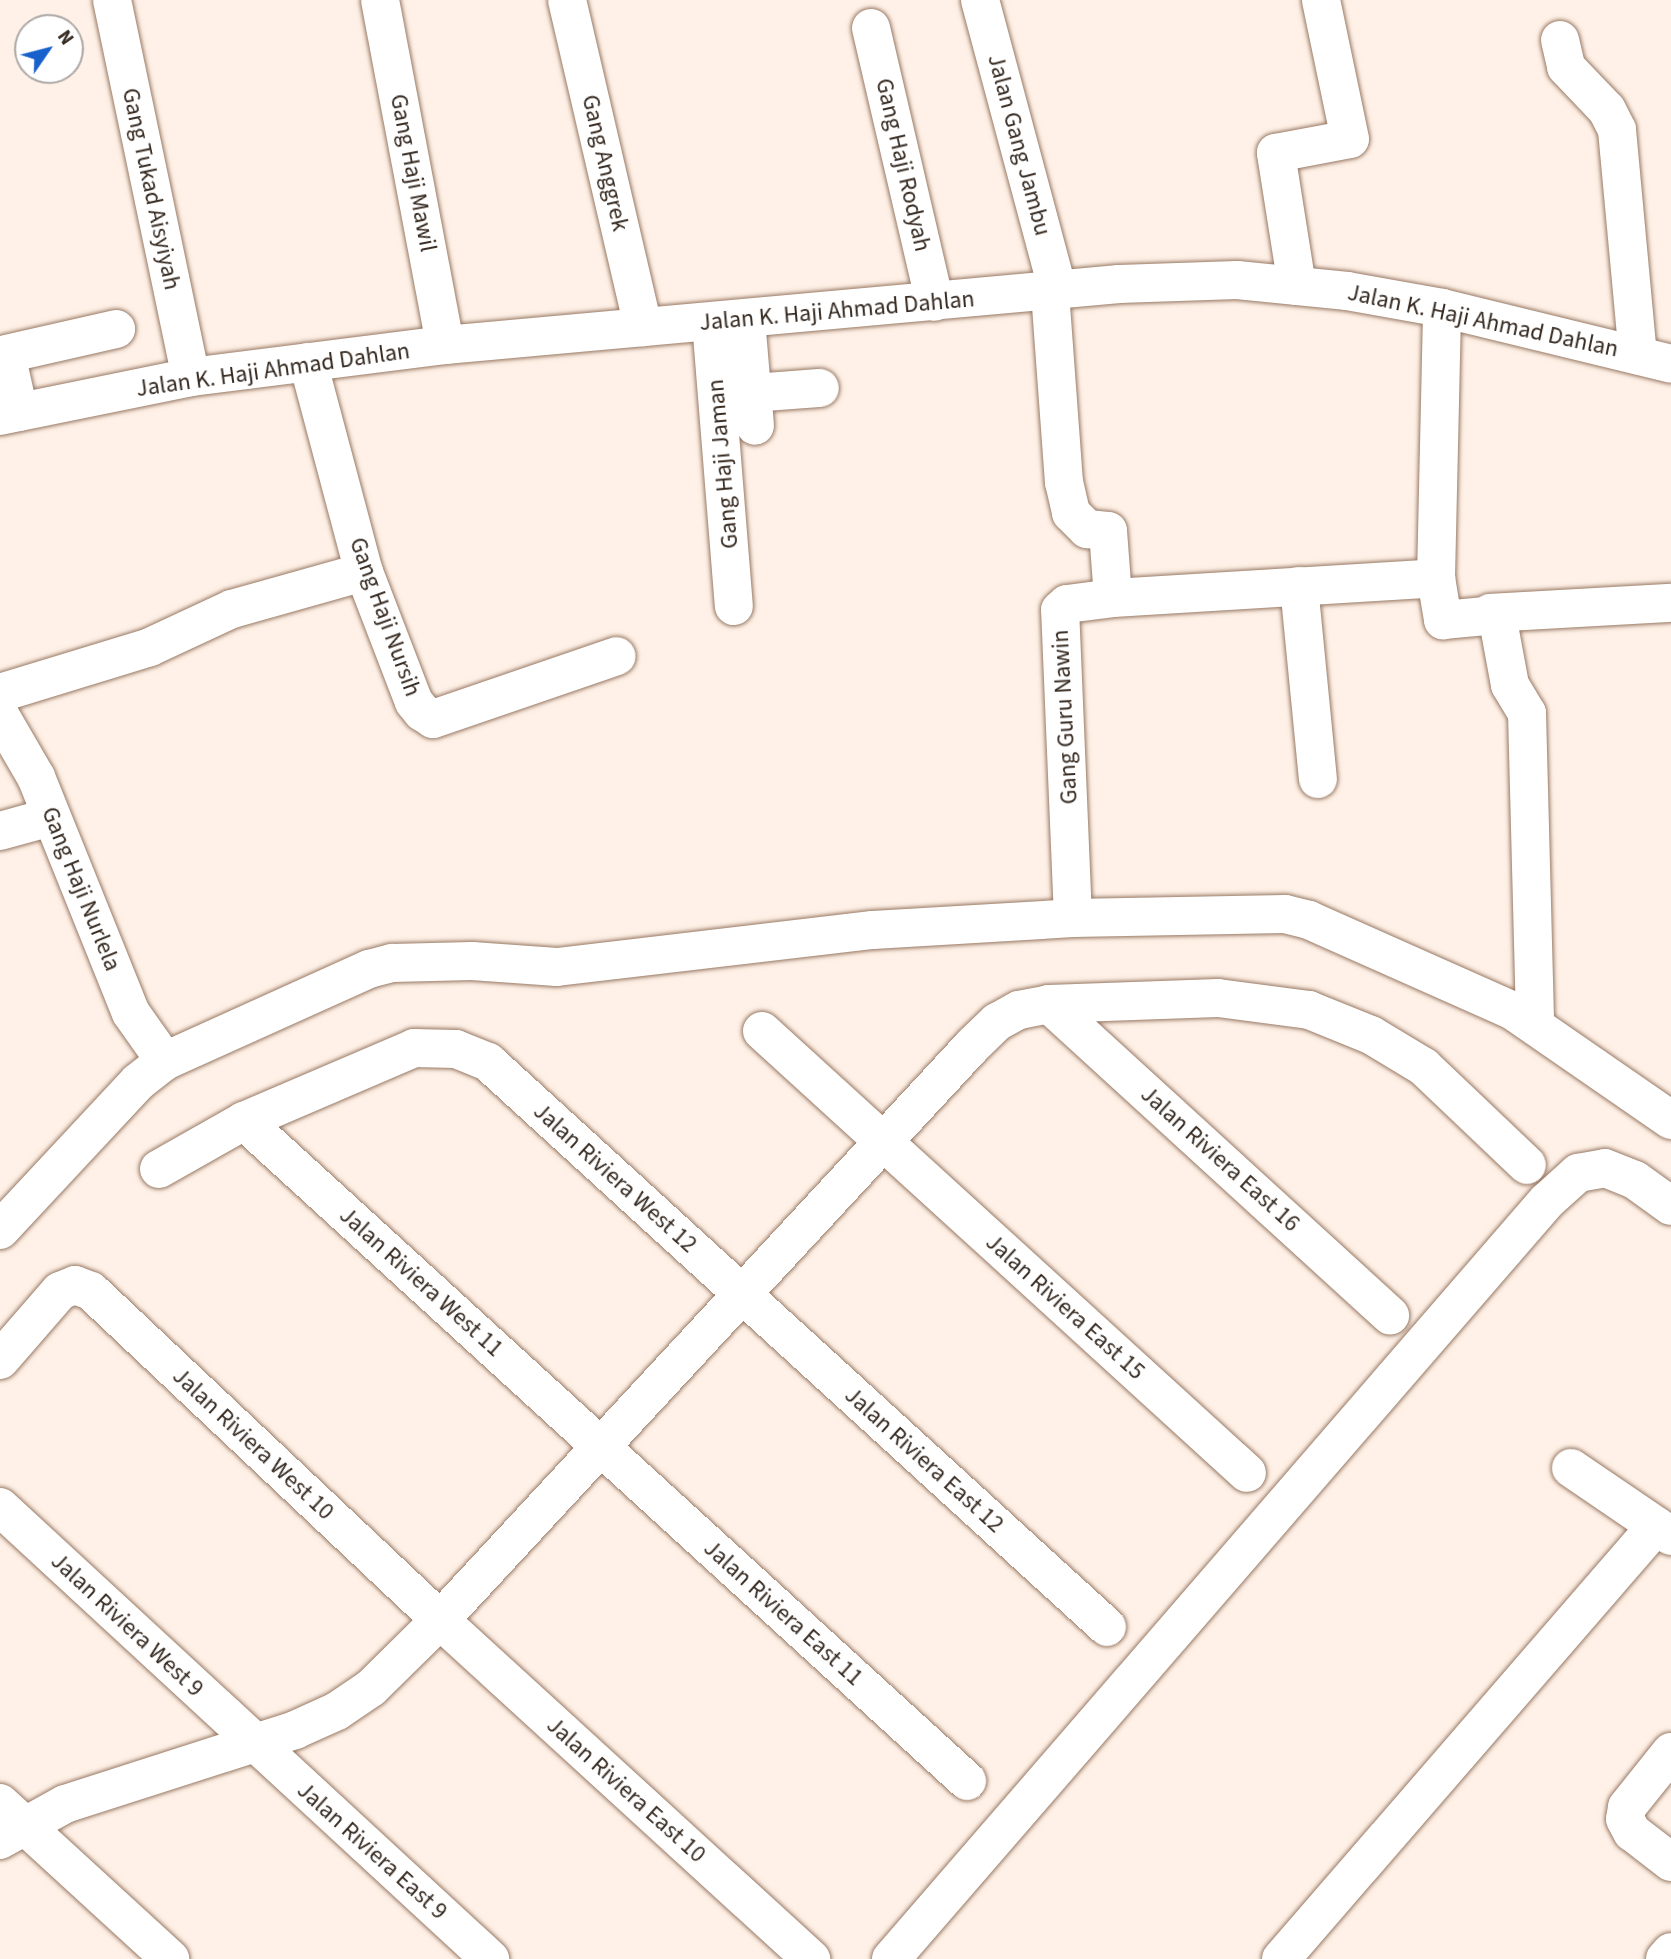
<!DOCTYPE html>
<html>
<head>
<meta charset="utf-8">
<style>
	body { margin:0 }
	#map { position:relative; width:1671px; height:1959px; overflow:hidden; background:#fff1e7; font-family:"Source Sans 3",sans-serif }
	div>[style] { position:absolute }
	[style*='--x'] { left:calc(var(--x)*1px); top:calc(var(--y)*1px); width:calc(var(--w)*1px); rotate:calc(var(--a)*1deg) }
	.roads { filter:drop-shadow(0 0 2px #987964) drop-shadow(0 0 2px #987964) }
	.minor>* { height:38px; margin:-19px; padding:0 19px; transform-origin:19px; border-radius:19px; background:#fff }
	.major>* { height:38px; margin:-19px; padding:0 19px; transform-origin:19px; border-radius:19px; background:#fff }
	span { translate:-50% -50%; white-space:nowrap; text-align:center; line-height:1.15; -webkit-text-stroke:5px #fff; paint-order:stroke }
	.street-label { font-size:24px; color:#352920 }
	.north { position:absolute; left:14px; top:14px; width:70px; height:70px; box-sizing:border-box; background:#fff; border:2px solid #aea9a6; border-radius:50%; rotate:55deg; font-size:19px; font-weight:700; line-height:28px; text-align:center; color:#352920 }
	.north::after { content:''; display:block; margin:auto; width:24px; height:32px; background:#1861cc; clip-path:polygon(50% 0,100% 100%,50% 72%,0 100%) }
</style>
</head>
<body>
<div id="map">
	<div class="roads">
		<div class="minor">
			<i style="--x:112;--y:0;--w:385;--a:78.2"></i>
			<i style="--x:380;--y:0;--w:351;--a:79.3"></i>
			<i style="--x:567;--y:0;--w:336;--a:76.9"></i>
			<i style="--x:980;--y:0;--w:301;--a:75"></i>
			<i style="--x:871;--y:28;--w:281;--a:76.9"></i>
			<i style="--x:1560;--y:40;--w:28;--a:77"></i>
			<i style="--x:1566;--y:67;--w:59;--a:46.4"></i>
			<i style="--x:1607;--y:110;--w:22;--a:63"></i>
			<i style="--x:1617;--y:130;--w:226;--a:84.7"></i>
			<i style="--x:1297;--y:286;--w:135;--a:-99"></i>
			<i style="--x:1276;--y:153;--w:75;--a:-10.7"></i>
			<i style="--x:1350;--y:139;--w:142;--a:-101.8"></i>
			<i style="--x:1050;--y:292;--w:191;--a:85.8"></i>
			<i style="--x:1064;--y:482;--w:32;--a:77"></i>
			<i style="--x:1071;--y:513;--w:23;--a:45"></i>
			<i style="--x:1087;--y:529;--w:21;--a:5"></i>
			<i style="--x:1108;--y:531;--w:67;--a:85.7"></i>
			<i style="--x:746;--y:319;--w:107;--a:85.2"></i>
			<i style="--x:711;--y:322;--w:285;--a:85.4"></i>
			<i style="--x:308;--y:362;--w:217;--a:75.1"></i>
			<i style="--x:364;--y:572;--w:139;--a:69"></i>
			<i style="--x:414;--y:702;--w:13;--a:51"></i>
			<i style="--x:422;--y:712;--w:13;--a:32"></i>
			<i style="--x:433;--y:719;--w:194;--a:-18.9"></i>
			<i style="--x:753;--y:393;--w:67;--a:-4.3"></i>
			<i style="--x:19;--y:412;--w:59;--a:-102.6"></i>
			<i style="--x:6;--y:354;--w:113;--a:-12.8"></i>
			<i style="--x:1436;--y:578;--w:270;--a:-88.7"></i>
			<i style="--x:1299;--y:586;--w:194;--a:84.4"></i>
			<i style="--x:1490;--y:613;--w:181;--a:-3.2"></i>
			<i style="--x:0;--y:693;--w:157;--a:-17"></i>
			<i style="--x:150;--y:647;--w:90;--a:-24.9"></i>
			<i style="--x:232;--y:609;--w:137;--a:-15.7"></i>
			<i style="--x:0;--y:715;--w:72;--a:59.9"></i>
			<i style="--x:36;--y:777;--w:254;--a:68.1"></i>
			<i style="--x:131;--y:1013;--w:59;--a:54.7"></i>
			<i style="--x:0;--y:831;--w:53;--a:-15.4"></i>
			<i style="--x:1073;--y:918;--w:308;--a:-92.4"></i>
			<i style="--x:1060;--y:610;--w:9;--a:-41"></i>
			<i style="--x:1067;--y:604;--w:46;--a:-7.4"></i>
			<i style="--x:1113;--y:598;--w:324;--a:-3.5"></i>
			<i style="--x:1436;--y:578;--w:43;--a:80.5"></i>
			<i style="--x:1443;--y:620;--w:54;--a:-5.3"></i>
			<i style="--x:1497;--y:615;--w:71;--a:79.5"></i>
			<i style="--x:1510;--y:685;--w:33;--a:59"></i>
			<i style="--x:1527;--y:713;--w:312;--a:88.5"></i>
			<i style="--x:1049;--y:1004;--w:462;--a:42.4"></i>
			<i style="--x:762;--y:1031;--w:656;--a:42.34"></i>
			<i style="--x:244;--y:1121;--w:979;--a:42.39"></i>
			<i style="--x:159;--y:1169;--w:98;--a:-29.5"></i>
			<i style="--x:244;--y:1121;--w:185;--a:-23.2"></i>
			<i style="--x:414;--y:1048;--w:42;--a:1.4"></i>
			<i style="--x:456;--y:1049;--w:35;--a:22"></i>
			<i style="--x:488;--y:1062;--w:838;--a:42.39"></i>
			<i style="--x:0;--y:1230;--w:202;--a:-47"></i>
			<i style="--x:138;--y:1082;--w:34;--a:-38"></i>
			<i style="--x:165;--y:1061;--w:224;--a:-24.3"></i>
			<i style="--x:369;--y:969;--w:24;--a:-15"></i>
			<i style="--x:392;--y:963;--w:80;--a:-1.4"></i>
			<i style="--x:472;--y:961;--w:85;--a:4"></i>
			<i style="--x:557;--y:967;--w:318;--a:-6.7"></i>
			<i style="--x:873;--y:930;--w:200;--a:-3.4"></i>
			<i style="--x:1073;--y:918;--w:212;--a:-1.1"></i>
			<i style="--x:1285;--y:914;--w:25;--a:14"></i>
			<i style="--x:1309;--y:920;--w:223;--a:24"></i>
			<i style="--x:1513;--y:1011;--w:192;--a:34.6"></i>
			<i style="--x:0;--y:1360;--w:91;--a:-49"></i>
			<i style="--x:60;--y:1291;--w:16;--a:-22"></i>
			<i style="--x:75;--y:1285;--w:17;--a:21"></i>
			<i style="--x:91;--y:1291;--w:480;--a:43.3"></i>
			<i style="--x:440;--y:1620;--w:503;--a:42.42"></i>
			<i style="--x:1571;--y:1468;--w:121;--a:34.2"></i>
			<i style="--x:0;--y:1507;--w:667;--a:42.69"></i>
			<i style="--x:1671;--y:1752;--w:70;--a:128.7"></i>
			<i style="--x:1627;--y:1807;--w:12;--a:99"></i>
			<i style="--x:1625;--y:1819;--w:15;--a:62"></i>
			<i style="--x:1632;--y:1832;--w:49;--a:37.6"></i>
			<i style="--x:0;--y:1803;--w:231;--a:42.5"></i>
			<i style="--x:0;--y:1840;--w:74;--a:-29"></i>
			<i style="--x:65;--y:1804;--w:242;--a:-17.8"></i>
			<i style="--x:295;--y:1730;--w:46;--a:-24.3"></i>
			<i style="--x:337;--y:1711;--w:41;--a:-34.1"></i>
			<i style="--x:371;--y:1688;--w:97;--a:-44.6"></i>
			<i style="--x:440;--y:1620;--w:783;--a:-47.17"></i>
			<i style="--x:972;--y:1046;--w:35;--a:-44"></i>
			<i style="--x:997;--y:1022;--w:25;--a:-29"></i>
			<i style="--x:1019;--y:1010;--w:31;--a:-11"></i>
			<i style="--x:1049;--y:1004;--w:169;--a:-2"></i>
			<i style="--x:1218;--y:998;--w:92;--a:7.5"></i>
			<i style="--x:1309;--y:1010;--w:67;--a:22"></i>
			<i style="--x:1371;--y:1035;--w:62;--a:31.1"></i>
			<i style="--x:1424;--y:1067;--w:142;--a:43.6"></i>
			<i style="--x:891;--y:1959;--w:1002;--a:-49.13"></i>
			<i style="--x:1547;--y:1201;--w:42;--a:-42.1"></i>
			<i style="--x:1578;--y:1173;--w:27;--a:-10"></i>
			<i style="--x:1605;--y:1168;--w:32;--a:22"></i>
			<i style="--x:1635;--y:1180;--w:44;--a:35.8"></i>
			<i style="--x:1281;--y:1959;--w:573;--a:-49.11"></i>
			<i style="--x:1665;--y:1959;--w:9;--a:-49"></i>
		</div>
		<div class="major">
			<i style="--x:0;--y:416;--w:195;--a:-11.5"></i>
			<i style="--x:191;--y:377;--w:256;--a:-7.2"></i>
			<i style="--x:445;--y:345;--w:677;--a:-5.17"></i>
			<i style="--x:1119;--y:284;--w:118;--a:-1.9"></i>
			<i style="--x:1237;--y:280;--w:111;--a:5.7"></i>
			<i style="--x:1347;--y:291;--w:97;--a:10.1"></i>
			<i style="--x:1442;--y:308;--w:236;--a:13.7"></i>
		</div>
	</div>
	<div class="street-label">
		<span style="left:1019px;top:145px;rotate:75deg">Jalan Gang Jambu</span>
		<span style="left:605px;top:163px;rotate:77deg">Gang Anggrek</span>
		<span style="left:903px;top:165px;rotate:77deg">Gang Haji Rodyah</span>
		<span style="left:413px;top:173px;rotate:79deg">Gang Haji Mawil</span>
		<span style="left:151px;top:189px;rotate:78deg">Gang Tukad Aisyiyah</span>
		<span style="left:837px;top:311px;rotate:-5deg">Jalan K. Haji Ahmad Dahlan</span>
		<span style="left:1483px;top:321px;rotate:12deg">Jalan K. Haji Ahmad Dahlan</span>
		<span style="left:273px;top:370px;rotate:-8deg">Jalan K. Haji Ahmad Dahlan</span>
		<span style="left:723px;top:464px;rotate:-95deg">Gang Haji Jaman</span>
		<span style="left:385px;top:617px;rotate:70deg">Gang Haji Nursih</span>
		<span style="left:1065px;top:717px;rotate:-93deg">Gang Guru Nawin</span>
		<span style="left:81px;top:889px;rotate:68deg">Gang Haji Nurlela</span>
		<span style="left:1220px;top:1159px;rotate:42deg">Jalan Riviera East 16</span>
		<span style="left:615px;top:1178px;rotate:42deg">Jalan Riviera West 12</span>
		<span style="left:421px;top:1282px;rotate:42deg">Jalan Riviera West 11</span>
		<span style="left:1065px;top:1307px;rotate:42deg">Jalan Riviera East 15</span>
		<span style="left:253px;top:1444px;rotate:43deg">Jalan Riviera West 10</span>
		<span style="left:924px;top:1460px;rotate:42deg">Jalan Riviera East 12</span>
		<span style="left:783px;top:1613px;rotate:42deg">Jalan Riviera East 11</span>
		<span style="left:127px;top:1625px;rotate:43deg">Jalan Riviera West 9</span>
		<span style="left:626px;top:1790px;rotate:42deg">Jalan Riviera East 10</span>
		<span style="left:372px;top:1851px;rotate:42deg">Jalan Riviera East 9</span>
	</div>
	<div class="north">N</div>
</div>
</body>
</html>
